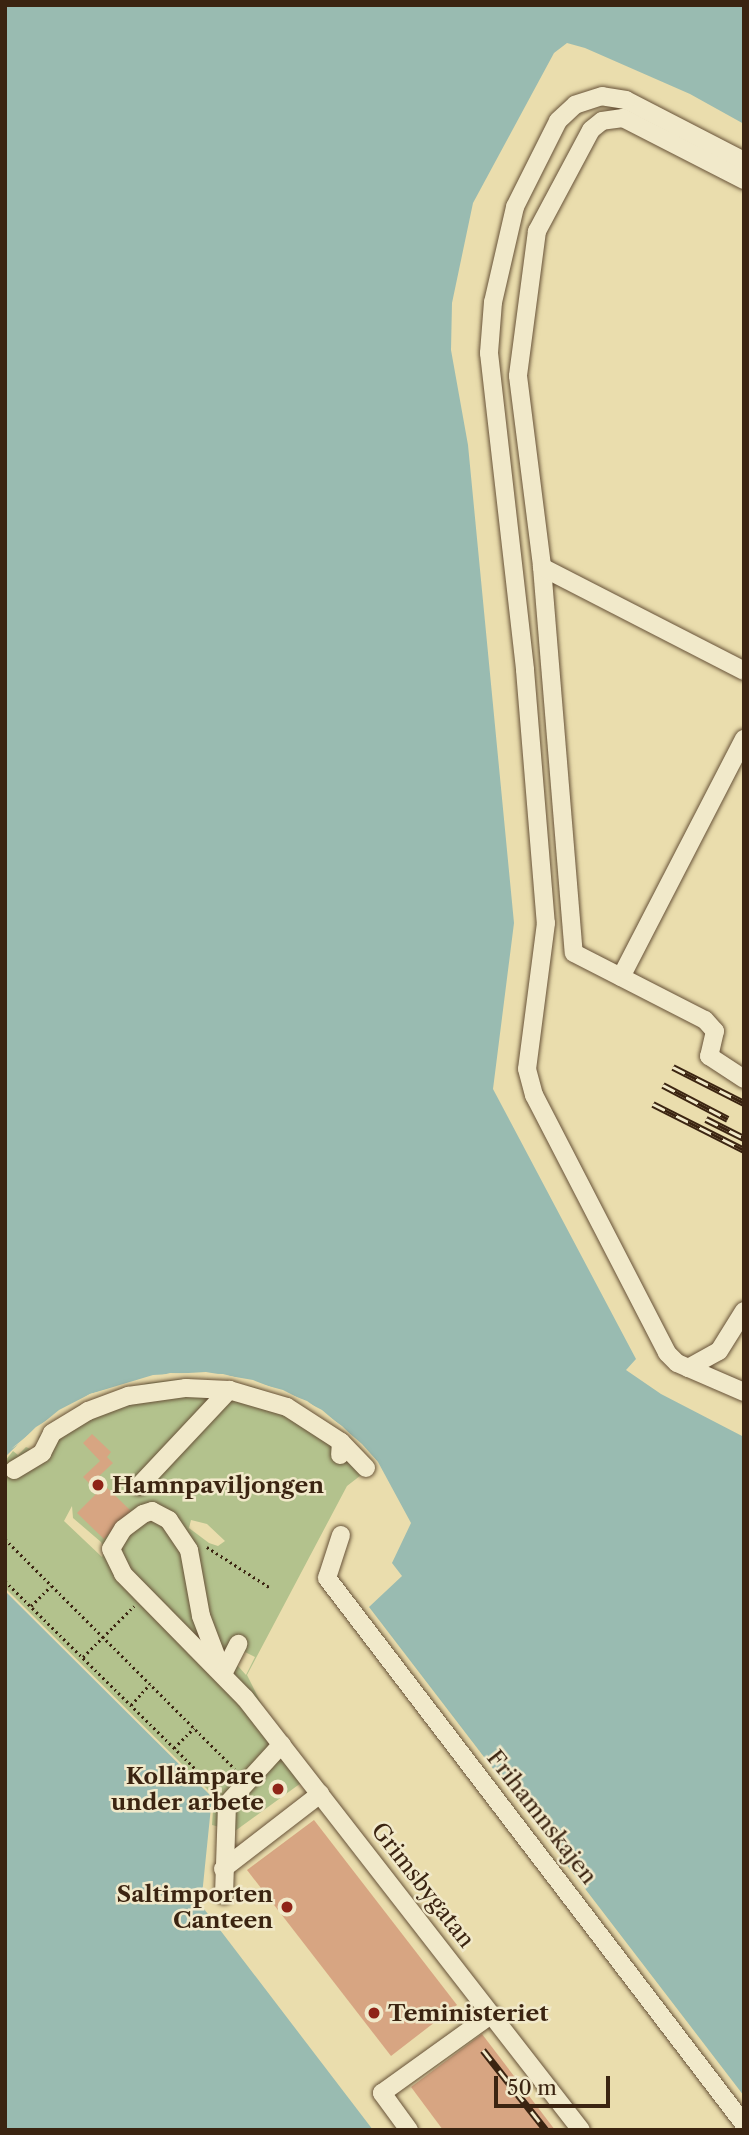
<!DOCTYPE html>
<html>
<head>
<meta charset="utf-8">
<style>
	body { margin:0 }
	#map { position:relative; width:749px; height:2135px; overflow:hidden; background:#eaddad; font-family:"Libre Caslon Text",serif }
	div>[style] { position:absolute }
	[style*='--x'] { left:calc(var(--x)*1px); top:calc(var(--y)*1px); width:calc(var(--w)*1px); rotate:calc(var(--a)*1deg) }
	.green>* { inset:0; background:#b3c28d }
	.water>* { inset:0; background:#99bbb1 }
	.pier>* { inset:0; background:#eaddad }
	.building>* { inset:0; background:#d7a582 }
	.path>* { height:2.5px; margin-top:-1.25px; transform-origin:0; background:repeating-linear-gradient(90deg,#3b2411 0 2px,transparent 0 5.5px) }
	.roads { filter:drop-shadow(0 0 2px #675238) drop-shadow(0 0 2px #675238) }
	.minor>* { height:18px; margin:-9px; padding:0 9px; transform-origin:9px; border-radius:9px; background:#f1e9ca }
	.rail>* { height:7px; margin-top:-3.5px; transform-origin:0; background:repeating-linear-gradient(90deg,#f1e9ca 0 13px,#3b2411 0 26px); box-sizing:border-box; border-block:2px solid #3b2411 }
	.dots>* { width:19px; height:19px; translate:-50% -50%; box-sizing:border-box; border:4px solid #f1e9ca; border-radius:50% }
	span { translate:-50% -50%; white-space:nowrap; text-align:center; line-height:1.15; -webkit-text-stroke:5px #f1e9ca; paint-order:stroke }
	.poi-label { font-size:23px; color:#3b2411; font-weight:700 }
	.left { translate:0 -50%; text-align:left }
	.right { translate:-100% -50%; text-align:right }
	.street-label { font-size:23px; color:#3b2411 }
	.frame { position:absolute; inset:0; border:7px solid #3b2411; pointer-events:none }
	.scale { position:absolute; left:494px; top:2076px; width:116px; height:32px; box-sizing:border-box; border:4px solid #3b2411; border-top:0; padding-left:9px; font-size:21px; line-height:24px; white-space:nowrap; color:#3b2411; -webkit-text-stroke:5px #f1e9ca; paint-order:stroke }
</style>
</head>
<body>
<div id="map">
	<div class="green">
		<i style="clip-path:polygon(evenodd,180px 1379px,250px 1386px,294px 1401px,348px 1437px,374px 1465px,347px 1486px,247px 1675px,301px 1783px,235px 1831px,212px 1825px,214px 1796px,5px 1588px,5px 1461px,13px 1451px,18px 1455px,26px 1447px,35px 1451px,39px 1436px,85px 1404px,147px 1383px,180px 1379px,72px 1506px,73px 1518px,101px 1542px,105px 1550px,102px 1557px,64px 1521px,72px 1506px,180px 1379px,191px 1520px,207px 1524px,225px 1541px,218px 1546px,209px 1543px,189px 1528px,191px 1520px,180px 1379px,243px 1651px,255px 1657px,246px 1675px,237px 1665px,243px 1651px)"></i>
	</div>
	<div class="water">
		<i style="clip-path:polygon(5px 5px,744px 5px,744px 124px,690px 94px,585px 48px,567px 43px,554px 53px,473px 203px,452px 303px,451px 350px,468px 445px,514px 923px,493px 1089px,636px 1359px,626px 1370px,661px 1394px,744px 1437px,744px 2096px,369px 1607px,402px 1576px,392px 1563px,411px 1523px,378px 1462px,362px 1444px,322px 1410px,283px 1390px,223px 1374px,170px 1373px,90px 1394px,36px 1427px,5px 1457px)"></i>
		<i style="clip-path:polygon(5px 1591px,212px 1797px,201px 1905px,373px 2130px,5px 2130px)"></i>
	</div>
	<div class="pier">
		<i style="clip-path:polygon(206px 1372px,253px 1380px,307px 1401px,342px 1426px,378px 1462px,305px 1404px,253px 1384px,206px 1376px,153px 1379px,91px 1397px,11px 1449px,59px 1410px,90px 1394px,153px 1375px)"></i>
	</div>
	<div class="building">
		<i style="clip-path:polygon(92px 1434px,111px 1452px,107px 1457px,113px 1463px,97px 1478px,131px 1511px,104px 1539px,77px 1513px,98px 1492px,83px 1477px,100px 1461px,83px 1443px)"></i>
		<i style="clip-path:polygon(314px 1820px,457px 2005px,391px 2056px,247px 1870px)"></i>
		<i style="clip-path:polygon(482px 2034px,555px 2130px,443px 2130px,411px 2087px)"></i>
	</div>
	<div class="path">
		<i style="--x:5;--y:1539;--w:325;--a:45"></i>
		<i style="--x:207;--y:1547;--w:74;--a:32.8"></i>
		<i style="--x:5;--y:1581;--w:298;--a:44.6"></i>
		<i style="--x:31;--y:1606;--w:28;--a:-45"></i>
		<i style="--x:83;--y:1657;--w:72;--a:-45"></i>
		<i style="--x:131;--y:1705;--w:28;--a:-48"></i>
		<i style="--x:174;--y:1748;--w:28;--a:-45"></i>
	</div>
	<div class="roads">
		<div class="minor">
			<i style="--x:744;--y:161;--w:133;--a:-152.7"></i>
			<i style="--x:626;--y:100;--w:24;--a:-171"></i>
			<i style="--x:602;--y:96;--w:28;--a:162"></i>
			<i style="--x:575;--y:105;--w:23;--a:137"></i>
			<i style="--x:558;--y:121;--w:96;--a:116.6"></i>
			<i style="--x:515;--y:207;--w:98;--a:103"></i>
			<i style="--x:493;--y:302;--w:51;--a:94.5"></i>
			<i style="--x:489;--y:353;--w:319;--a:83.5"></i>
			<i style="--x:525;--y:670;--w:254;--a:85.3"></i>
			<i style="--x:546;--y:923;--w:147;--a:97.4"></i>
			<i style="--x:527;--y:1069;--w:27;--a:75"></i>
			<i style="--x:534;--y:1095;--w:290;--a:62.7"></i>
			<i style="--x:667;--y:1353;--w:14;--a:45"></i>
			<i style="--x:677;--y:1363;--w:73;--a:23.4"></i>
			<i style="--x:744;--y:180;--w:136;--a:-152.9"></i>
			<i style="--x:623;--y:118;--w:21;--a:172"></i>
			<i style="--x:602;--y:121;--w:14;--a:141"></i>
			<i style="--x:591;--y:130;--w:115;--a:118.1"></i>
			<i style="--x:537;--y:231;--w:146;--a:97.5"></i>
			<i style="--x:518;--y:376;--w:193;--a:82.8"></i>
			<i style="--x:542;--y:567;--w:387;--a:85.3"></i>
			<i style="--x:574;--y:953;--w:147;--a:27.1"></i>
			<i style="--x:705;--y:1020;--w:15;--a:48"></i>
			<i style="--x:715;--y:1031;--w:26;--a:103"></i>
			<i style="--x:709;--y:1056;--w:42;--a:33.3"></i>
			<i style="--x:542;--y:567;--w:227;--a:27.2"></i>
			<i style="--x:621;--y:977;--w:268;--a:-62.7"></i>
			<i style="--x:688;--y:1368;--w:35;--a:-29"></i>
			<i style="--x:719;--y:1351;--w:47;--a:-58"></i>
			<i style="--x:341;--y:1442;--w:36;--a:46"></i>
			<i style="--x:14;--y:1470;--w:33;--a:-31"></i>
			<i style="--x:42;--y:1453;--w:22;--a:-63"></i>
			<i style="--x:52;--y:1433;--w:42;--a:-31.4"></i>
			<i style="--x:88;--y:1411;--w:43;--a:-20.6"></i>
			<i style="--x:128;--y:1396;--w:59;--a:-7.9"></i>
			<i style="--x:186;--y:1388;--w:43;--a:2.7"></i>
			<i style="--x:229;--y:1390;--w:60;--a:16.3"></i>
			<i style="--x:287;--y:1407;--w:64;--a:32.9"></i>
			<i style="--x:341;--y:1442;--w:13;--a:94"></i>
			<i style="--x:139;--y:1486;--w:132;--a:-46.8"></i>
			<i style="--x:341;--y:1535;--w:45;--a:108"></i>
			<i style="--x:327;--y:1578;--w:687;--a:52.63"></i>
			<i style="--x:223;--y:1674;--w:62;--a:-110.8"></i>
			<i style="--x:201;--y:1616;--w:67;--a:-100.3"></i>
			<i style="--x:189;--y:1550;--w:36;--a:-124"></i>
			<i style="--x:169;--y:1520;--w:19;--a:-152"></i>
			<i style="--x:152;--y:1511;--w:9;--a:162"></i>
			<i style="--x:143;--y:1514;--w:25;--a:143"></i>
			<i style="--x:123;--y:1529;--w:23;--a:121"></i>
			<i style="--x:111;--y:1549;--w:28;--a:64"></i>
			<i style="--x:123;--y:1574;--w:174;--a:45.5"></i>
			<i style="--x:245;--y:1698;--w:547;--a:52.13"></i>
			<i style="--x:223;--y:1674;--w:34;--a:-63"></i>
			<i style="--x:223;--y:1869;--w:123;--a:-37.7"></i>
			<i style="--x:224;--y:1895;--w:91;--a:-88.1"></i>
			<i style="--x:227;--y:1804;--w:81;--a:-47.5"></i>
			<i style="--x:409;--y:2130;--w:46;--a:-126.1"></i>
			<i style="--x:382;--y:2093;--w:135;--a:-35.7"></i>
		</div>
	</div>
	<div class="rail">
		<i style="--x:673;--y:1067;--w:80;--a:26.9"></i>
		<i style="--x:663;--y:1085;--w:73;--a:27.6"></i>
		<i style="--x:653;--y:1104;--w:102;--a:26.8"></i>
		<i style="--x:706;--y:1119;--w:42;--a:26.6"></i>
		<i style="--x:483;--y:2050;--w:102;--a:51.8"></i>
	</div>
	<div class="dots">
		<i style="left:98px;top:1485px;background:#8f2418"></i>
		<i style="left:278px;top:1789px;background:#8f2418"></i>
		<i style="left:287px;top:1907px;background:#8f2418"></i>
		<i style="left:374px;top:2013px;background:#8f2418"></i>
	</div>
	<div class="poi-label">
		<span class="left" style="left:112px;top:1485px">Hamnpaviljongen</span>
		<span class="right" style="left:264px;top:1789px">Kollämpare<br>under arbete</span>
		<span class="right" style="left:273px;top:1907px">Saltimporten<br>Canteen</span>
		<span class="left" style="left:388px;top:2013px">Teministeriet</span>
	</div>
	<div class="street-label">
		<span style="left:542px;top:1817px;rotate:52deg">Frihamnskajen</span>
		<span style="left:423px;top:1885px;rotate:52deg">Grimsbygatan</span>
	</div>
	<div class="frame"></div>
	<div class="scale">50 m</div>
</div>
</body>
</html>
